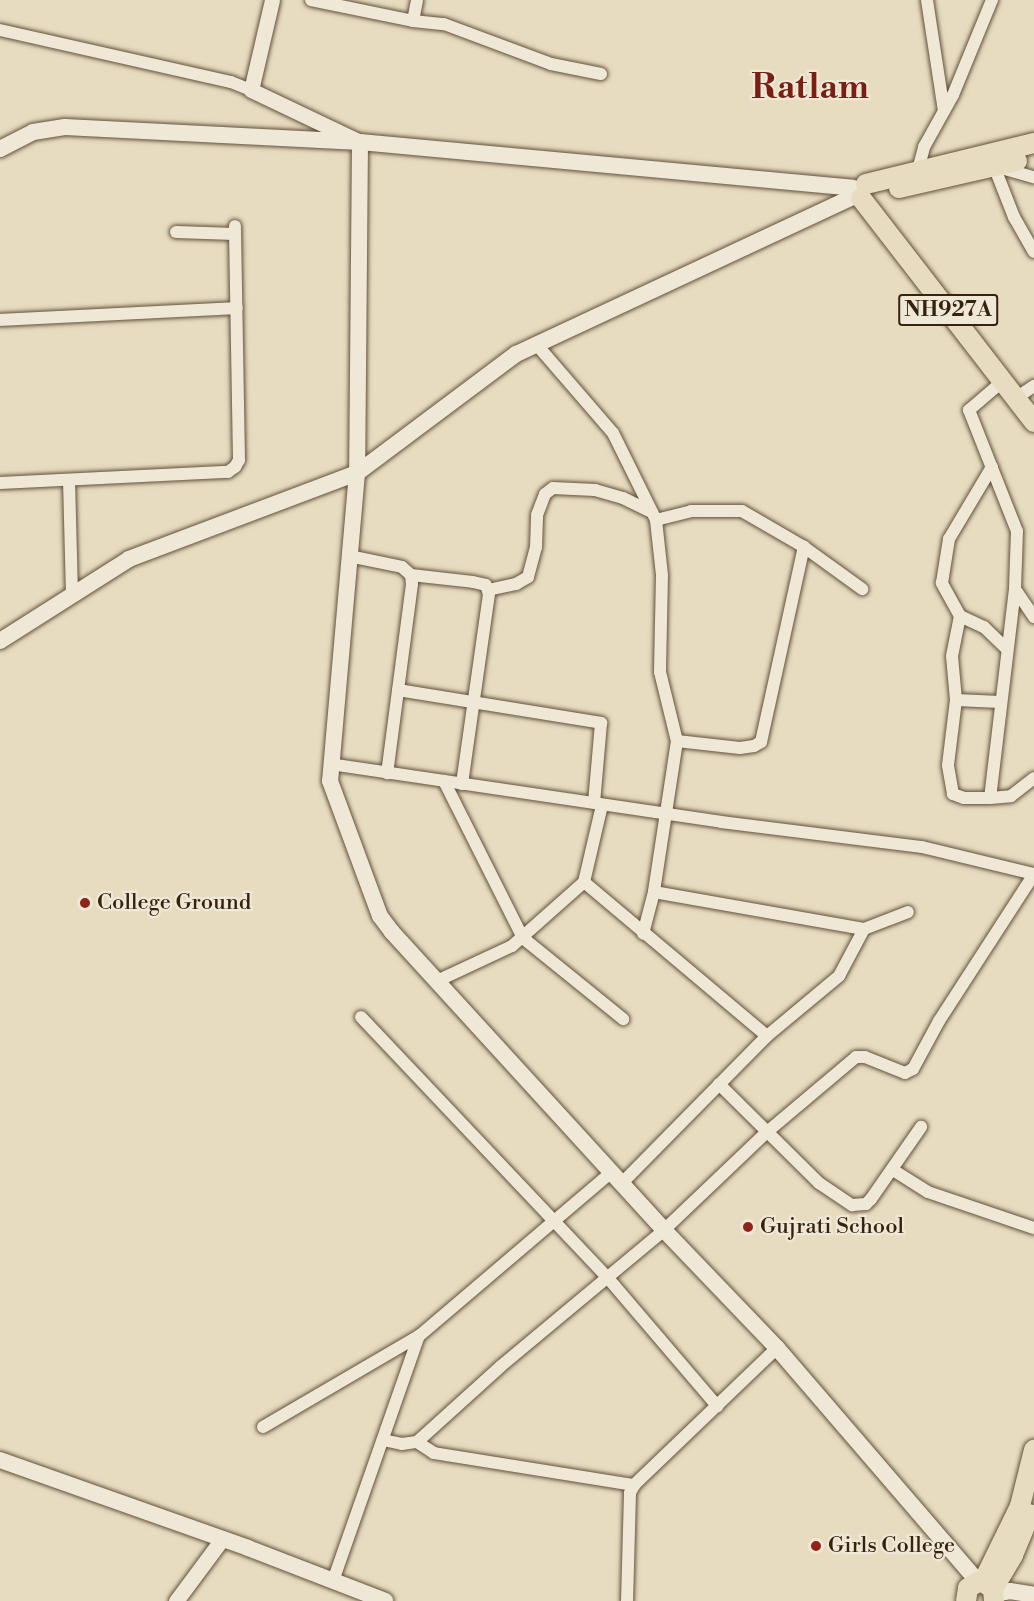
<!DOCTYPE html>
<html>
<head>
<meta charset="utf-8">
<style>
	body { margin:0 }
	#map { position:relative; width:1034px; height:1601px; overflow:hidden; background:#e7dbc0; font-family:"Libre Bodoni",serif }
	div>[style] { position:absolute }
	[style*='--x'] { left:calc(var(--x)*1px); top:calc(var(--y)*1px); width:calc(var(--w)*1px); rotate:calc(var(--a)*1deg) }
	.roads { filter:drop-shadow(0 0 2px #62513a) drop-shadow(0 0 2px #62513a) }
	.minor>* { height:12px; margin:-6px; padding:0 6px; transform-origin:6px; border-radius:6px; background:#efe8d6 }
	.tertiary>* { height:15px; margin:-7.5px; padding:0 7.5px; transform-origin:7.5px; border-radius:7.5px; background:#efe8d6 }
	.secondary>* { height:16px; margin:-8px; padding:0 8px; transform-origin:8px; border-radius:8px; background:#efe8d6 }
	.trunk>* { height:20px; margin:-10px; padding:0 10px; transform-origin:10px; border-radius:10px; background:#e7dbc0 }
	.dots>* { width:16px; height:16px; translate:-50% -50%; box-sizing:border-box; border:3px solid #efe8d6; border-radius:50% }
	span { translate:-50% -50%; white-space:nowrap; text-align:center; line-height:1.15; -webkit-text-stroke:4.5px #efe8d6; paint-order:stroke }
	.shield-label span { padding:2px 4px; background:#efe8d6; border:2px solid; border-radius:4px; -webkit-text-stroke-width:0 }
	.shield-label { font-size:21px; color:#36230e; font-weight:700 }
	.poi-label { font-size:22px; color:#36230e }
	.left { translate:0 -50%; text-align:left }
	.town-label { font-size:34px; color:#7a1f14; font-weight:700 }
</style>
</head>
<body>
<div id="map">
	<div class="roads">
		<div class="minor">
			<i style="--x:311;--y:0;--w:104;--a:11.6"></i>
			<i style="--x:413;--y:21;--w:31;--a:6"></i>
			<i style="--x:444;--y:24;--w:114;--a:20.5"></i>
			<i style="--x:551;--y:64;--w:51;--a:11.3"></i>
			<i style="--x:927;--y:0;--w:112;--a:81.3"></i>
			<i style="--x:413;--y:21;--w:21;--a:-79"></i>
			<i style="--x:0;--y:30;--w:237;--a:12.7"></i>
			<i style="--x:231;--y:82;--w:22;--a:22"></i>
			<i style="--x:994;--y:166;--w:55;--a:68.6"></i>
			<i style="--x:1014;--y:217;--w:40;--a:60.3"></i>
			<i style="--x:998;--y:167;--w:37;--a:16"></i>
			<i style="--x:918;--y:170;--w:24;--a:-75"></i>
			<i style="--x:924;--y:147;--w:60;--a:-60.9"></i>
			<i style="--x:953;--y:95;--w:103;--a:-67.7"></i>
			<i style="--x:176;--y:232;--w:59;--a:1.9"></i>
			<i style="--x:0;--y:320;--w:237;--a:-2.9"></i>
			<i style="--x:537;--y:345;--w:116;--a:49.2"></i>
			<i style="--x:613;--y:433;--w:97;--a:63.7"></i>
			<i style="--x:656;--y:520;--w:55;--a:83.8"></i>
			<i style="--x:662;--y:575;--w:97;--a:91.2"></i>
			<i style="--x:660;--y:672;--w:71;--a:76.2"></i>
			<i style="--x:677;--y:741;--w:153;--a:98.7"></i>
			<i style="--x:654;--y:892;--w:43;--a:104.7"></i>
			<i style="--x:1003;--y:381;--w:45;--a:139.5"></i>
			<i style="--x:969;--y:410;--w:130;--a:68.4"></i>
			<i style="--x:1017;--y:531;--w:58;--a:92"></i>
			<i style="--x:1015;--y:589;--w:210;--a:96.8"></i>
			<i style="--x:990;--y:798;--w:21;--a:-5"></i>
			<i style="--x:1011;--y:796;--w:29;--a:-38"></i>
			<i style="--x:1016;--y:398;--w:22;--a:-34"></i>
			<i style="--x:69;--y:480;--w:115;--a:88.5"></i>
			<i style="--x:0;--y:483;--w:228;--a:-2.8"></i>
			<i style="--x:228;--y:472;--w:9;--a:-36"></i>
			<i style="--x:235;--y:467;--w:8;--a:-60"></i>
			<i style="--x:239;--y:460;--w:234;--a:-91"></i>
			<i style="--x:656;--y:520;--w:36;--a:-14"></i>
			<i style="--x:691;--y:511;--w:51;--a:0"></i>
			<i style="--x:742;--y:511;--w:72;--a:30.1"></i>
			<i style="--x:804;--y:547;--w:72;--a:35.9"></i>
			<i style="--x:349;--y:556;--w:54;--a:11.7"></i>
			<i style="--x:402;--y:567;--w:12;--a:42"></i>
			<i style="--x:411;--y:575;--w:9;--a:84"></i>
			<i style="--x:412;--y:584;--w:191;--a:97.5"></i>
			<i style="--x:411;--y:575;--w:62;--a:6.4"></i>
			<i style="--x:473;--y:582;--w:13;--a:13"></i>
			<i style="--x:486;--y:585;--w:9;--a:72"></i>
			<i style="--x:489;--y:594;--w:192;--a:98.1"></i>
			<i style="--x:1015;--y:589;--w:34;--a:56"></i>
			<i style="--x:488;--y:590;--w:29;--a:-12"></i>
			<i style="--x:516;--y:584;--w:14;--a:-30"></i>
			<i style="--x:528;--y:577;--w:31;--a:-75"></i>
			<i style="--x:536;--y:547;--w:32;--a:-88"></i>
			<i style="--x:537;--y:515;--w:22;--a:-69"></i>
			<i style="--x:545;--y:494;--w:10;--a:-37"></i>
			<i style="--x:553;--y:488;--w:42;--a:2.7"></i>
			<i style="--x:595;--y:490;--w:29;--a:16"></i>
			<i style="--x:623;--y:498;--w:32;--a:26"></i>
			<i style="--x:960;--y:616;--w:26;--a:25"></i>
			<i style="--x:984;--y:627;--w:32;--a:44"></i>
			<i style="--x:398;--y:690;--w:206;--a:9.2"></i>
			<i style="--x:601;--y:723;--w:80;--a:95"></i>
			<i style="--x:956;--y:700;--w:44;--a:2.6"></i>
			<i style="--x:677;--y:741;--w:63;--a:6.3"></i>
			<i style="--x:740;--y:748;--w:14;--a:-8"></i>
			<i style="--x:754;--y:746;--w:8;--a:-30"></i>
			<i style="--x:761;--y:742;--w:200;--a:-77.6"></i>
			<i style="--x:330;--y:764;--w:395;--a:8.4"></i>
			<i style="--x:721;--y:822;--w:203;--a:7.1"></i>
			<i style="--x:922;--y:847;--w:115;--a:13.6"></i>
			<i style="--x:444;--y:781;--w:176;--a:63.3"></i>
			<i style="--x:523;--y:938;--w:129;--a:39"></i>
			<i style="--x:990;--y:798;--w:26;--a:180"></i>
			<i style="--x:964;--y:798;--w:12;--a:-160"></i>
			<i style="--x:953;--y:794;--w:29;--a:-100"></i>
			<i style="--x:948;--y:765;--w:65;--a:-83"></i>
			<i style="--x:956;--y:700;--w:44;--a:-95.2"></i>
			<i style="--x:952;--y:656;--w:41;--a:-78.7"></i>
			<i style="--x:960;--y:616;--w:38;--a:-119"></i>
			<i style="--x:942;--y:583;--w:45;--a:-81"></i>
			<i style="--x:949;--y:539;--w:84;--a:-59.2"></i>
			<i style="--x:584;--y:882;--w:239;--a:40.1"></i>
			<i style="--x:654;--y:892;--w:213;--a:10"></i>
			<i style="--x:864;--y:929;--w:47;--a:-21.1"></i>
			<i style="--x:437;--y:981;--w:83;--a:-25"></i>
			<i style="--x:512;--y:946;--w:96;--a:-41.6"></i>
			<i style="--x:584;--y:882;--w:79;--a:-76.8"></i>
			<i style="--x:361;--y:1017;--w:358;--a:46.6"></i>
			<i style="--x:607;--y:1277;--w:170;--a:49.5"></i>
			<i style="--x:719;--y:1084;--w:141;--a:44.7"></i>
			<i style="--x:819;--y:1183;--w:40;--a:34"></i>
			<i style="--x:852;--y:1205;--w:14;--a:-4"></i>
			<i style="--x:866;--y:1204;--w:7;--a:-45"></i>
			<i style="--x:871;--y:1199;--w:88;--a:-55.2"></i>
			<i style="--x:893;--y:1170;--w:41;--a:32.2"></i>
			<i style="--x:928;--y:1192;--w:112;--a:18.8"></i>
			<i style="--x:622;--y:1183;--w:206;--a:-45.4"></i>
			<i style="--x:767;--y:1036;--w:94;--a:-39.8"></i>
			<i style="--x:839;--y:976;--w:53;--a:-62"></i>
			<i style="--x:263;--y:1427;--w:181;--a:-30.3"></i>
			<i style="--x:383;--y:1440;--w:19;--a:12"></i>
			<i style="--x:402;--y:1444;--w:15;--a:-8"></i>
			<i style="--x:417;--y:1442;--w:113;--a:-42.1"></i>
			<i style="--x:501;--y:1366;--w:212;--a:-39.8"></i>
			<i style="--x:664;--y:1230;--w:142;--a:-43.6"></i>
			<i style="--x:767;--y:1132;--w:116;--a:-40.1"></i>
			<i style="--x:856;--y:1057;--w:9;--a:0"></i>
			<i style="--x:865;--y:1057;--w:43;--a:21.8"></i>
			<i style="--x:905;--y:1073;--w:9;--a:-27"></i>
			<i style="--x:913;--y:1069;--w:55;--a:-61.6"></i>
			<i style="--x:939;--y:1021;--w:175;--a:-57.1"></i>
			<i style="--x:417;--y:1442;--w:20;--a:33"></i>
			<i style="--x:434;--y:1453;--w:203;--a:9.1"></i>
			<i style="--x:333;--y:1581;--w:260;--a:-70.7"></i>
			<i style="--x:419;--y:1336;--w:253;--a:-40.4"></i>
			<i style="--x:627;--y:1601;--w:108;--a:-88.4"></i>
			<i style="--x:630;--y:1493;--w:9;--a:-63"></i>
			<i style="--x:634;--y:1485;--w:198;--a:-43.8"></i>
		</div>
		<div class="tertiary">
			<i style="--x:272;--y:0;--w:92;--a:103.1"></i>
			<i style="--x:251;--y:90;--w:121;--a:25.5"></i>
			<i style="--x:176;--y:1601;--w:77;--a:-53.4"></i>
		</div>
		<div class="secondary">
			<i style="--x:360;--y:142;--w:331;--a:90.5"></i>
			<i style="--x:357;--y:473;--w:309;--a:95"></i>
			<i style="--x:330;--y:781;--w:144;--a:69.7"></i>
			<i style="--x:380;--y:916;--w:20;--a:53"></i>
			<i style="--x:392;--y:932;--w:403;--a:47.6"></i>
			<i style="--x:664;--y:1230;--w:163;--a:46.2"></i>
			<i style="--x:777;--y:1348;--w:308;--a:49.3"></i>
			<i style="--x:0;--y:149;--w:37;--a:-27"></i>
			<i style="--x:33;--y:132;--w:32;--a:-9"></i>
			<i style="--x:65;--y:127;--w:295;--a:2.9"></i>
			<i style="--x:360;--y:142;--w:495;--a:5.3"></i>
			<i style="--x:0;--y:641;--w:153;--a:-32.4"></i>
			<i style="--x:129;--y:559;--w:244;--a:-20.7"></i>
			<i style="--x:357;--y:473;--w:199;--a:-36.8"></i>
			<i style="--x:516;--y:354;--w:374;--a:-25"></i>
			<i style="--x:0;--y:1460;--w:263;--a:19.5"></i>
			<i style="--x:248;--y:1548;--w:147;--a:21.1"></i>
			<i style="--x:995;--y:1594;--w:15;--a:-11"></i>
			<i style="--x:1010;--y:1591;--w:24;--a:9"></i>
		</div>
		<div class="trunk">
			<i style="--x:866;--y:184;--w:173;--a:-13.7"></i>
			<i style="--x:899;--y:188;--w:121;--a:-12.9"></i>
			<i style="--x:861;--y:198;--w:283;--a:52.3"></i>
			<i style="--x:983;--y:1582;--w:85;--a:-64"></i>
			<i style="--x:1020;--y:1506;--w:58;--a:-76"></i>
			<i style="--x:994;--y:1587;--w:37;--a:-59"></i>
			<i style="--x:1013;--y:1555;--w:44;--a:-67.5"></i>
			<i style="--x:966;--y:1601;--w:13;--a:-81"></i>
			<i style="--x:968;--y:1588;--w:12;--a:-31"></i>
			<i style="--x:978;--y:1582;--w:5;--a:0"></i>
			<i style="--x:983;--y:1582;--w:12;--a:35"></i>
			<i style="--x:993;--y:1589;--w:12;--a:85"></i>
		</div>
	</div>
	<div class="dots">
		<i style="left:85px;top:903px;background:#8f2418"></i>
		<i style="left:748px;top:1227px;background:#8f2418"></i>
		<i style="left:816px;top:1546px;background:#8f2418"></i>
	</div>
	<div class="shield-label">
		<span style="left:948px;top:310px">NH927A</span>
	</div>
	<div class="poi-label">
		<span class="left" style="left:97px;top:903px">College Ground</span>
		<span class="left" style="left:760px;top:1227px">Gujrati School</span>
		<span class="left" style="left:828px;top:1546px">Girls College</span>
	</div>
	<div class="town-label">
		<span style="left:810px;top:89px">Ratlam</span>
	</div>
</div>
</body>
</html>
